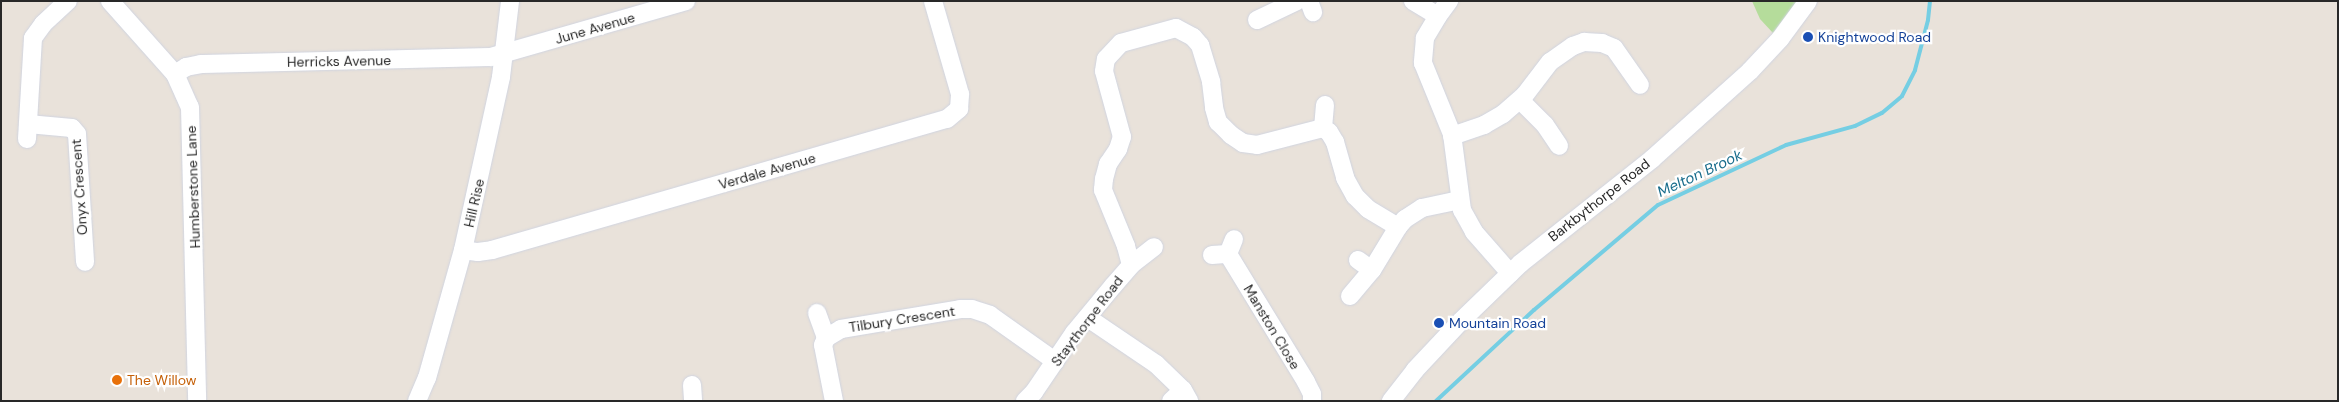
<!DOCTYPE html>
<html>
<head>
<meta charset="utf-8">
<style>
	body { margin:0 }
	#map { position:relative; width:2339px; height:402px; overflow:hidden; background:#e9e2da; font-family:"DM Sans",sans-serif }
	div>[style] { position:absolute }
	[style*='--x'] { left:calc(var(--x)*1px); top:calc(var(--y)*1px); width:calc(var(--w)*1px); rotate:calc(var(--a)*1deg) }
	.green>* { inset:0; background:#b5dc9b }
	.stream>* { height:4px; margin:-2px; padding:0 2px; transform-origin:2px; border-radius:2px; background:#75cee3 }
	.roads { filter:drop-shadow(0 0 1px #d0d4e0) drop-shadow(0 0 1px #d0d4e0) }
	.minor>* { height:18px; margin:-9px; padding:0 9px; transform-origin:9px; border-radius:9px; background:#fff }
	.dots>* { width:14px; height:14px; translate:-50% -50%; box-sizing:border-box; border:2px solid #fff; border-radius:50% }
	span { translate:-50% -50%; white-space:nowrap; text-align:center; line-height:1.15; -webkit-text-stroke:4.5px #fff; paint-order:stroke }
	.street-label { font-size:14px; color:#282828 }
	.transit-label { font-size:14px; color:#164399 }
	.left { translate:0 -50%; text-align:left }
	.food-label { font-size:14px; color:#c56008 }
	.water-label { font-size:15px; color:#186c8b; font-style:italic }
	.frame { position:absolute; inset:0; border:2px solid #282828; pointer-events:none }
</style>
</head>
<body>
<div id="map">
	<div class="green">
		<i style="clip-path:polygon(1752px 1px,1797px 1px,1773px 33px,1760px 19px)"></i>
	</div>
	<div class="stream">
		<i style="--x:1436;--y:401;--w:134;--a:-42.9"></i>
		<i style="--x:1534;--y:310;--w:162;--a:-40.3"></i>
		<i style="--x:1658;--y:205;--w:141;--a:-25.1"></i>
		<i style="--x:1786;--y:145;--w:72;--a:-15.4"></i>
		<i style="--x:1855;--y:126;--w:30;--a:-26"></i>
		<i style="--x:1882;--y:113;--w:26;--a:-40"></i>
		<i style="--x:1902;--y:96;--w:29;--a:-63"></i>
		<i style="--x:1915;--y:70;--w:52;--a:-75.4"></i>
		<i style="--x:1928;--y:20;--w:19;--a:-84"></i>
	</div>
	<div class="roads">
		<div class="minor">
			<i style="--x:110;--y:1;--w:98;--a:48.3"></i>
			<i style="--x:175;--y:74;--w:36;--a:66"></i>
			<i style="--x:190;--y:107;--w:294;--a:88.6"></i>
			<i style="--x:1309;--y:1;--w:12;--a:70"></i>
			<i style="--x:1413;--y:1;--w:29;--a:31"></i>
			<i style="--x:1438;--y:16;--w:26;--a:121"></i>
			<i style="--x:1425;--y:38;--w:25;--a:95"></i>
			<i style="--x:1423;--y:63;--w:77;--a:67.8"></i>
			<i style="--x:1452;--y:134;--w:77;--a:82.5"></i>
			<i style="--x:1462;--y:210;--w:25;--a:61"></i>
			<i style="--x:1474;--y:232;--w:55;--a:48.7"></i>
			<i style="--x:1438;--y:16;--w:19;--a:-54"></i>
			<i style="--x:1257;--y:20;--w:44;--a:-25.4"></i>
			<i style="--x:175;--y:74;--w:13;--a:-32"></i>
			<i style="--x:186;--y:67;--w:15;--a:-11"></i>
			<i style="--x:201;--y:64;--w:290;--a:-1.4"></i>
			<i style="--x:491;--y:57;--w:203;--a:-16"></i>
			<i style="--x:1520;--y:100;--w:35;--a:45"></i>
			<i style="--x:1545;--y:125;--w:25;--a:56"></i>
			<i style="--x:28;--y:124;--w:44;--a:5.2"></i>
			<i style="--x:72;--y:128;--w:8;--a:50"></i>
			<i style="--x:77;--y:134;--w:128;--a:86.4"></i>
			<i style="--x:1323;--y:128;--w:23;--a:-85"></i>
			<i style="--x:1452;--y:136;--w:34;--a:-19"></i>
			<i style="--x:1484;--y:125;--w:22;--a:-30"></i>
			<i style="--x:1503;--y:114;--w:28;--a:-41"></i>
			<i style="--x:1524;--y:96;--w:43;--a:-52.6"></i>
			<i style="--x:1550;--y:62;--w:28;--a:-35"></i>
			<i style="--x:1573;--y:46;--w:12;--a:-20"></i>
			<i style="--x:1584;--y:42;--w:18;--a:3"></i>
			<i style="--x:1602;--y:43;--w:13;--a:23"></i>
			<i style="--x:1614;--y:48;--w:45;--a:54.9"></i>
			<i style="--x:27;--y:139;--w:101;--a:-86.6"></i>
			<i style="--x:33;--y:38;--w:17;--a:-54"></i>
			<i style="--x:43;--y:24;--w:34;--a:-43"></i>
			<i style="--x:463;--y:250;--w:15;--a:8"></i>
			<i style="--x:478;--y:252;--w:14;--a:-8"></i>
			<i style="--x:492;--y:250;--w:473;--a:-16.1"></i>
			<i style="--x:947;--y:119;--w:16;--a:-40"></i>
			<i style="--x:959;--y:109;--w:15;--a:-86"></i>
			<i style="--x:960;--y:94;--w:97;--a:-106.2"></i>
			<i style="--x:1228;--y:254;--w:150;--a:58.6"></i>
			<i style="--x:1306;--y:382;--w:13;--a:63"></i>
			<i style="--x:1312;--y:394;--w:7;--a:90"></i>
			<i style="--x:1212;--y:255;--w:16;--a:-4"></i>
			<i style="--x:1228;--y:254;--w:16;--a:-68"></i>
			<i style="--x:1358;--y:260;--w:17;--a:36"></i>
			<i style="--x:1131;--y:265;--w:20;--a:-105"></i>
			<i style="--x:1126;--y:246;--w:61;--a:-112.3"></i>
			<i style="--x:1103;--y:190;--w:11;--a:-85"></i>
			<i style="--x:1104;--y:179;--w:16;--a:-75"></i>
			<i style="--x:1108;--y:164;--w:18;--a:-56"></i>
			<i style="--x:1118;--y:149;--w:13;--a:-72"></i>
			<i style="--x:1122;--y:137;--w:68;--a:-105.3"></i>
			<i style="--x:1104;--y:71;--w:12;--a:-81"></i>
			<i style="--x:1106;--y:59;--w:22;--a:-47"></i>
			<i style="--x:1121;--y:43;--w:57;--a:-15.3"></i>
			<i style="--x:1176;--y:28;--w:19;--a:28"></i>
			<i style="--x:1193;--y:37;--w:11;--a:49"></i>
			<i style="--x:1200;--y:45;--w:39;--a:73"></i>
			<i style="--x:1211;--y:82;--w:26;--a:83"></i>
			<i style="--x:1214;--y:108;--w:15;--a:74"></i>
			<i style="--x:1218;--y:122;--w:18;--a:45"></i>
			<i style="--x:1231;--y:135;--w:14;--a:34"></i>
			<i style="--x:1243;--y:143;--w:14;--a:8"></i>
			<i style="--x:1257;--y:145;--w:68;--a:-14.4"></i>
			<i style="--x:1323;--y:128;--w:7;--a:34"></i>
			<i style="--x:1329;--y:132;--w:12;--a:59"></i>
			<i style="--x:1335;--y:142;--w:37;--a:74"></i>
			<i style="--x:1345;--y:178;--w:21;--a:61"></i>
			<i style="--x:1355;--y:196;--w:18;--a:45"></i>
			<i style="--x:1368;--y:209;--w:35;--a:31"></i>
			<i style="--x:1350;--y:296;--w:34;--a:-50"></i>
			<i style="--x:1372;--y:270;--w:50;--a:-58.8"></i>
			<i style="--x:1398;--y:227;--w:11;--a:-49"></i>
			<i style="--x:1405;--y:219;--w:20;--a:-33"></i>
			<i style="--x:1422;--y:208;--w:38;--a:-12"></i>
			<i style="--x:817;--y:313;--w:27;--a:70"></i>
			<i style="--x:1088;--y:318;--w:82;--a:34.1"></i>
			<i style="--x:1156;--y:364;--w:37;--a:44"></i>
			<i style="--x:1183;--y:390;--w:13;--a:61"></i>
			<i style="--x:692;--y:385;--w:16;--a:86"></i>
			<i style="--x:417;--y:401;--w:25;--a:-67"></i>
			<i style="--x:427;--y:378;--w:133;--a:-74.3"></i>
			<i style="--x:463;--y:250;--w:177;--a:-77.6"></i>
			<i style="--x:501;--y:77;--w:77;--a:-83.2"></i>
			<i style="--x:834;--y:401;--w:57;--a:-101.1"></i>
			<i style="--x:823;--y:345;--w:8;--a:-67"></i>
			<i style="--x:826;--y:338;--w:17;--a:-31"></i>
			<i style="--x:841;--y:329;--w:121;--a:-9.5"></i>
			<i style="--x:960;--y:309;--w:12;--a:0"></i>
			<i style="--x:972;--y:309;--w:19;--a:18"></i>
			<i style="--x:990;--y:315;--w:80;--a:35.3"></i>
			<i style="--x:1025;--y:401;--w:13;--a:-45"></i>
			<i style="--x:1034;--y:392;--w:71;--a:-55.9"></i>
			<i style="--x:1074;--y:333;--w:61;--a:-50.3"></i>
			<i style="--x:1113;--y:286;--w:28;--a:-49"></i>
			<i style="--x:1131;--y:265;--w:29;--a:-38"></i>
			<i style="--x:1171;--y:401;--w:16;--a:-43"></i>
			<i style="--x:1391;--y:401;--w:39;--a:-52"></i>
			<i style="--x:1415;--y:370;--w:67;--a:-46.8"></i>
			<i style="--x:1461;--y:321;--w:83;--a:-44"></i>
			<i style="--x:1521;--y:263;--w:167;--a:-38.4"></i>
			<i style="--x:1652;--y:159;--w:132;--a:-41.9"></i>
			<i style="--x:1750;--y:71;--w:44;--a:-46.8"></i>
			<i style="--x:1780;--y:39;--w:47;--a:-53.6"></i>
		</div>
	</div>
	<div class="dots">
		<i style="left:1808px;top:37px;background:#1a4fb4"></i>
		<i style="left:1439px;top:323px;background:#1a4fb4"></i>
		<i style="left:117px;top:380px;background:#e8710a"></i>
	</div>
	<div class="street-label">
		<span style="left:595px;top:28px;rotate:-16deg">June Avenue</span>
		<span style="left:339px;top:61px;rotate:-1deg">Herricks Avenue</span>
		<span style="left:767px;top:171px;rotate:-16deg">Verdale Avenue</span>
		<span style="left:79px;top:187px;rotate:-94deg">Onyx Crescent</span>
		<span style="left:193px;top:187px;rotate:-92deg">Humberstone Lane</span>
		<span style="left:1599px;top:200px;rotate:-38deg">Barkbythorpe Road</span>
		<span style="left:474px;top:203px;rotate:-77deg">Hill Rise</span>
		<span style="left:902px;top:319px;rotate:-9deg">Tilbury Crescent</span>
		<span style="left:1087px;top:321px;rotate:-53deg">Staythorpe Road</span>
		<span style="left:1272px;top:327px;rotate:59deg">Manston Close</span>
	</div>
	<div class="transit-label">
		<span class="left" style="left:1818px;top:37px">Knightwood Road</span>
		<span class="left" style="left:1449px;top:323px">Mountain Road</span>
	</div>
	<div class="food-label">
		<span class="left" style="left:127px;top:380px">The Willow</span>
	</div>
	<div class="water-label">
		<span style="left:1700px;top:174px;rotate:-25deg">Melton Brook</span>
	</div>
	<div class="frame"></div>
</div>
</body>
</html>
